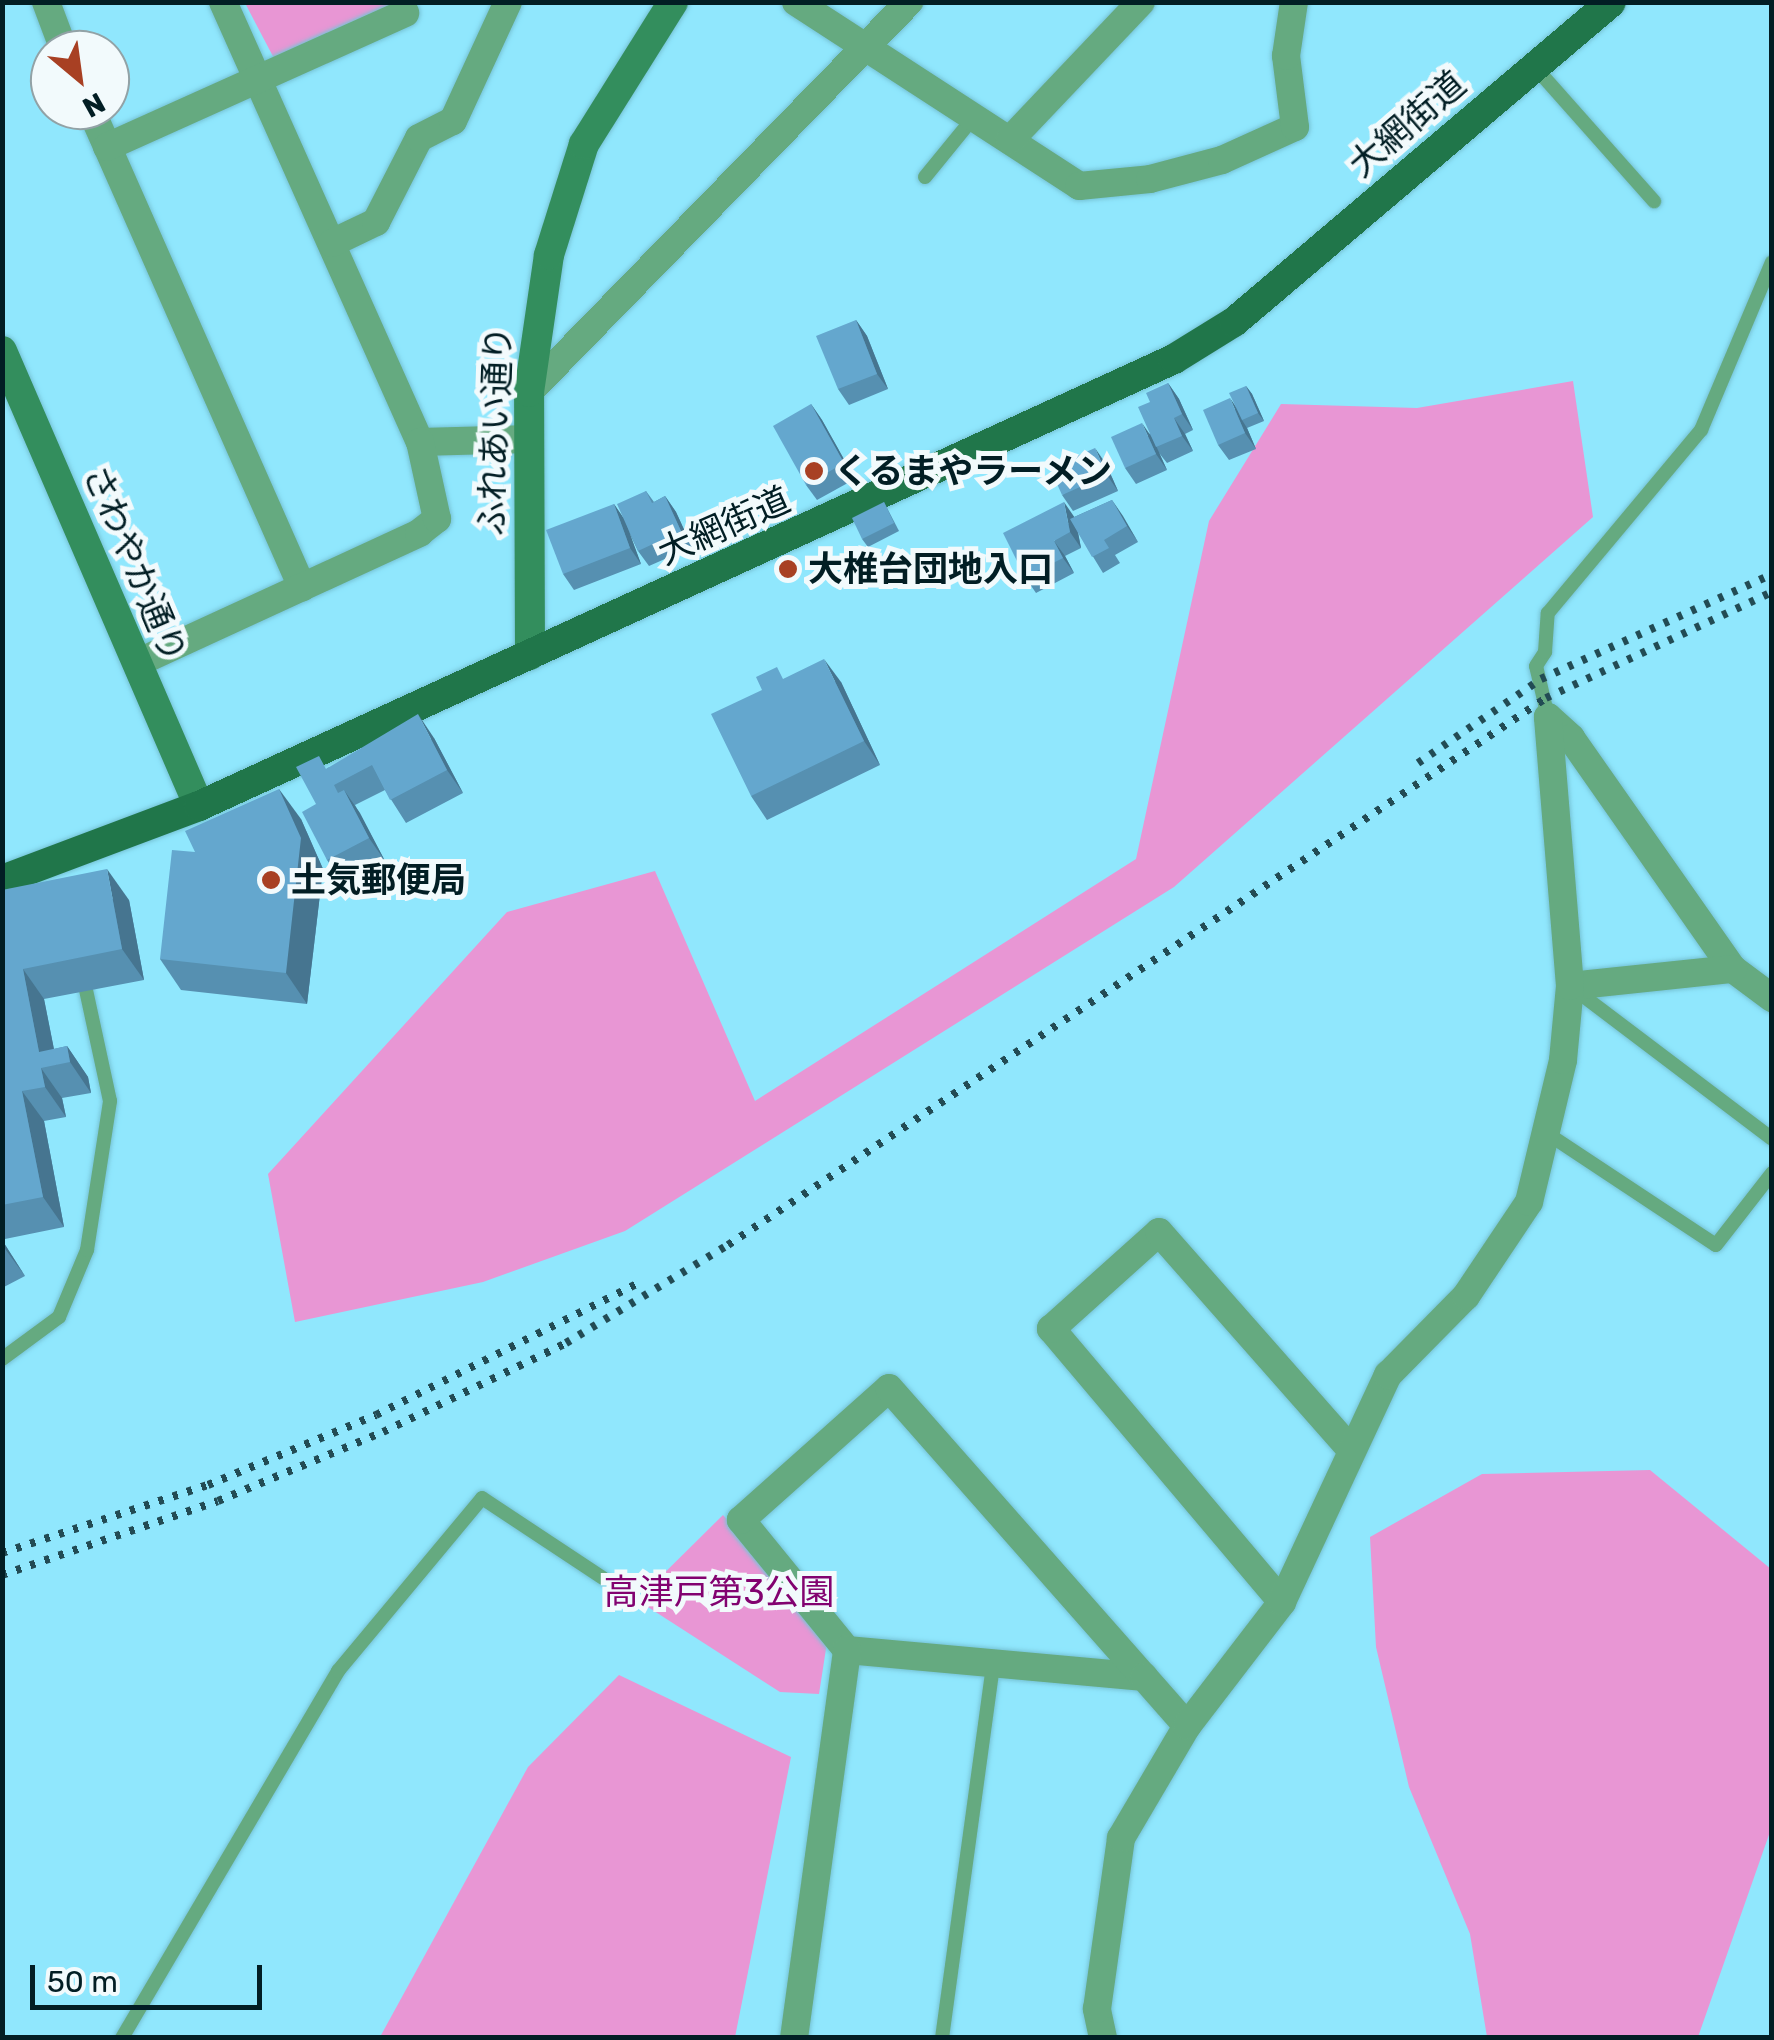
<!DOCTYPE html>
<html>
<head>
<meta charset="utf-8">
<style>
	body { margin:0 }
	#map { position:relative; width:1774px; height:2040px; overflow:hidden; background:#90e7fd; font-family:Rubik,"Noto Sans JP",sans-serif }
	div>[style] { position:absolute }
	[style*='--x'] { left:calc(var(--x)*1px); top:calc(var(--y)*1px); width:calc(var(--w)*1px); rotate:calc(var(--a)*1deg) }
	.green>* { inset:0; background:#e896d4 }
	.roads { filter:drop-shadow(0 0 2px #76c3d6) drop-shadow(0 0 2px #76c3d6) }
	.lane>* { height:14px; margin:-7px; padding:0 7px; transform-origin:7px; border-radius:7px; background:#65aa80 }
	.street>* { height:28px; margin:-14px; padding:0 14px; transform-origin:14px; border-radius:14px; background:#65aa80 }
	.secondary>* { height:30px; margin:-15px; padding:0 15px; transform-origin:15px; border-radius:15px; background:#338e5d }
	.primary>* { height:30px; margin:-15px; padding:0 15px; transform-origin:15px; border-radius:15px; background:#20764a }
	.rail>* { height:8px; margin-top:-4px; transform-origin:0; background:repeating-linear-gradient(90deg,#224b54 0 5px,transparent 0 15px) }
	.wall>* { inset:0; background:#5690b1 }
	.shaded-wall>* { inset:0; background:#467590 }
	.building>* { inset:0; background:#64a7ce }
	.dots>* { width:28px; height:28px; translate:-50% -50%; box-sizing:border-box; border:5px solid #f2fafc; border-radius:50% }
	span { translate:-50% -50%; white-space:nowrap; text-align:center; line-height:1.15; -webkit-text-stroke:10px #f2fafc; paint-order:stroke }
	.street-label { font-size:35px; color:#021e24 }
	.poi-label { font-size:35px; color:#021e24; font-weight:700 }
	.left { translate:0 -50%; text-align:left }
	.park-label { font-size:35px; color:#820270 }
	.frame { position:absolute; inset:0; border:5px solid #021e24; pointer-events:none }
	.north { position:absolute; left:30px; top:30px; width:100px; height:100px; box-sizing:border-box; background:#f2fafc; border:2px solid #92a2a6; border-radius:50%; rotate:151deg; font-size:28px; font-weight:700; line-height:40px; text-align:center; color:#021e24 }
	.north::after { content:''; display:block; margin:auto; width:35px; height:45px; background:#a84023; clip-path:polygon(50% 0,100% 100%,50% 72%,0 100%) }
	.scale { position:absolute; left:30px; top:1965px; width:232px; height:45px; box-sizing:border-box; border:5px solid #021e24; border-top:0; padding-left:12px; font-size:30px; line-height:35px; white-space:nowrap; color:#021e24; -webkit-text-stroke:8px #f2fafc; paint-order:stroke }
</style>
</head>
<body>
<div id="map">
	<div class="green">
		<i style="clip-path:polygon(245px 3px,408px 3px,277px 64px)"></i>
		<i style="clip-path:polygon(1573px 381px,1593px 517px,1174px 887px,625px 1231px,483px 1282px,295px 1322px,268px 1174px,507px 912px,655px 871px,755px 1101px,1136px 859px,1209px 521px,1281px 404px,1417px 408px)"></i>
		<i style="clip-path:polygon(1650px 1470px,1771px 1569px,1771px 1829px,1698px 2037px,1487px 2037px,1470px 1934px,1409px 1787px,1376px 1647px,1370px 1537px,1482px 1474px)"></i>
		<i style="clip-path:polygon(723px 1515px,828px 1636px,819px 1694px,780px 1692px,637px 1600px)"></i>
		<i style="clip-path:polygon(619px 1675px,791px 1757px,735px 2037px,380px 2037px,528px 1767px)"></i>
	</div>
	<div class="roads">
		<div class="lane">
			<i style="--x:1534;--y:66;--w:181;--a:48.4"></i>
			<i style="--x:925;--y:177;--w:77;--a:-50.8"></i>
			<i style="--x:1548;--y:717;--w:52;--a:-103.2"></i>
			<i style="--x:1536;--y:666;--w:17;--a:-57"></i>
			<i style="--x:1545;--y:652;--w:39;--a:-86"></i>
			<i style="--x:1548;--y:613;--w:239;--a:-50.1"></i>
			<i style="--x:1701;--y:430;--w:182;--a:-67.1"></i>
			<i style="--x:1574;--y:989;--w:248;--a:37.1"></i>
			<i style="--x:1548;--y:1134;--w:201;--a:33.5"></i>
			<i style="--x:1716;--y:1245;--w:91;--a:-52.1"></i>
			<i style="--x:2;--y:1359;--w:71;--a:-36.4"></i>
			<i style="--x:59;--y:1317;--w:73;--a:-67.3"></i>
			<i style="--x:87;--y:1250;--w:151;--a:-81.2"></i>
			<i style="--x:110;--y:1101;--w:128;--a:-102.2"></i>
			<i style="--x:122;--y:2038;--w:426;--a:-59.5"></i>
			<i style="--x:338;--y:1671;--w:225;--a:-50.2"></i>
			<i style="--x:482;--y:1498;--w:145;--a:33.5"></i>
			<i style="--x:942;--y:2038;--w:377;--a:-82.2"></i>
		</div>
		<div class="street">
			<i style="--x:46;--y:2;--w:51;--a:69.4"></i>
			<i style="--x:223;--y:2;--w:482;--a:65.9"></i>
			<i style="--x:420;--y:442;--w:110;--a:-1.6"></i>
			<i style="--x:796;--y:2;--w:338;--a:33"></i>
			<i style="--x:1079;--y:186;--w:71;--a:-5.6"></i>
			<i style="--x:1150;--y:179;--w:74;--a:-14.8"></i>
			<i style="--x:1222;--y:160;--w:80;--a:-24.3"></i>
			<i style="--x:1295;--y:127;--w:72;--a:-97.2"></i>
			<i style="--x:1286;--y:56;--w:55;--a:-81.6"></i>
			<i style="--x:91;--y:110;--w:522;--a:66.14"></i>
			<i style="--x:1010;--y:140;--w:190;--a:-46.5"></i>
			<i style="--x:107;--y:147;--w:327;--a:-24.2"></i>
			<i style="--x:332;--y:243;--w:49;--a:-25.5"></i>
			<i style="--x:376;--y:222;--w:94;--a:-62.9"></i>
			<i style="--x:419;--y:138;--w:38;--a:-27"></i>
			<i style="--x:453;--y:121;--w:131;--a:-65.2"></i>
			<i style="--x:529;--y:392;--w:545;--a:-45.74"></i>
			<i style="--x:137;--y:663;--w:311;--a:-24.7"></i>
			<i style="--x:419;--y:533;--w:23;--a:-38"></i>
			<i style="--x:437;--y:519;--w:79;--a:-102.4"></i>
			<i style="--x:1548;--y:717;--w:31;--a:42"></i>
			<i style="--x:1571;--y:738;--w:282;--a:55"></i>
			<i style="--x:1733;--y:969;--w:49;--a:36.6"></i>
			<i style="--x:1570;--y:986;--w:164;--a:-6"></i>
			<i style="--x:1282;--y:1602;--w:358;--a:-130.2"></i>
			<i style="--x:1051;--y:1329;--w:145;--a:-41.9"></i>
			<i style="--x:1159;--y:1232;--w:289;--a:48.6"></i>
			<i style="--x:1144;--y:1677;--w:298;--a:-174.8"></i>
			<i style="--x:847;--y:1650;--w:168;--a:-129.2"></i>
			<i style="--x:741;--y:1520;--w:198;--a:-41.7"></i>
			<i style="--x:889;--y:1388;--w:385;--a:48.6"></i>
			<i style="--x:1144;--y:1677;--w:65;--a:48.7"></i>
			<i style="--x:794;--y:2038;--w:392;--a:-82.2"></i>
			<i style="--x:1103;--y:2038;--w:30;--a:-102"></i>
			<i style="--x:1097;--y:2009;--w:173;--a:-82"></i>
			<i style="--x:1121;--y:1838;--w:130;--a:-59.5"></i>
			<i style="--x:1187;--y:1726;--w:156;--a:-52.5"></i>
			<i style="--x:1282;--y:1602;--w:251;--a:-65"></i>
			<i style="--x:1388;--y:1375;--w:111;--a:-45.4"></i>
			<i style="--x:1466;--y:1296;--w:113;--a:-56.2"></i>
			<i style="--x:1529;--y:1202;--w:146;--a:-76.5"></i>
			<i style="--x:1563;--y:1060;--w:74;--a:-84.6"></i>
			<i style="--x:1570;--y:986;--w:270;--a:-94.7"></i>
		</div>
		<div class="secondary">
			<i style="--x:2;--y:351;--w:496;--a:66.6"></i>
			<i style="--x:530;--y:655;--w:263;--a:-90.2"></i>
			<i style="--x:529;--y:392;--w:138;--a:-81.7"></i>
			<i style="--x:549;--y:255;--w:116;--a:-72.5"></i>
			<i style="--x:584;--y:144;--w:168;--a:-57.9"></i>
		</div>
		<div class="primary">
			<i style="--x:2;--y:880;--w:210;--a:-20.6"></i>
			<i style="--x:199;--y:806;--w:1073;--a:-24.63"></i>
			<i style="--x:1174;--y:359;--w:70;--a:-31.7"></i>
			<i style="--x:1234;--y:322;--w:494;--a:-40.3"></i>
		</div>
	</div>
	<div class="rail">
		<i style="--x:1418;--y:763;--w:149;--a:-34.3"></i>
		<i style="--x:1541;--y:679;--w:254;--a:-24.4"></i>
		<i style="--x:2;--y:1553;--w:217;--a:-18.3"></i>
		<i style="--x:208;--y:1485;--w:182;--a:-22.6"></i>
		<i style="--x:376;--y:1415;--w:291;--a:-26.7"></i>
		<i style="--x:2;--y:1575;--w:228;--a:-18.9"></i>
		<i style="--x:218;--y:1501;--w:179;--a:-22.7"></i>
		<i style="--x:383;--y:1432;--w:203;--a:-25.9"></i>
		<i style="--x:566;--y:1343;--w:189;--a:-31.2"></i>
		<i style="--x:728;--y:1245;--w:984;--a:-33.77"></i>
		<i style="--x:1546;--y:698;--w:250;--a:-25.1"></i>
	</div>
	<div class="wall">
		<i style="clip-path:polygon(856px 320px,867px 336px,888px 389px,849px 405px,838px 389px)"></i>
		<i style="clip-path:polygon(1168px 383px,1179px 399px,1193px 430px,1185px 434px,1193px 451px,1167px 463px,1159px 453px,1167px 470px,1136px 484px,1125px 468px,1150px 433px,1150px 402px)"></i>
		<i style="clip-path:polygon(1246px 386px,1252px 394px,1264px 421px,1247px 428px,1256px 449px,1229px 460px,1218px 445px)"></i>
		<i style="clip-path:polygon(811px 404px,822px 420px,855px 479px,817px 500px,806px 485px)"></i>
		<i style="clip-path:polygon(1106px 464px,1118px 491px,1073px 511px,1062px 495px)"></i>
		<i style="clip-path:polygon(646px 491px,654px 502px,665px 496px,676px 512px,692px 547px,649px 566px,638px 551px,627px 528px,641px 564px,574px 590px,563px 574px,614px 504px,623px 518px)"></i>
		<i style="clip-path:polygon(1112px 500px,1138px 542px,1115px 555px,1120px 563px,1103px 573px,1078px 532px,1081px 548px,1065px 556px,1074px 573px,1036px 593px,1025px 577px,1074px 517px)"></i>
		<i style="clip-path:polygon(884px 502px,899px 531px,868px 547px,862px 539px)"></i>
		<i style="clip-path:polygon(785px 678px,841px 682px,880px 765px,767px 820px,751px 796px)"></i>
		<i style="clip-path:polygon(434px 738px,463px 793px,406px 823px,385px 790px,355px 805px,385px 861px,343px 883px,327px 860px,316px 804px,327px 768px)"></i>
		<i style="clip-path:polygon(301px 819px,323px 869px,307px 1004px,181px 990px,160px 959px)"></i>
		<i style="clip-path:polygon(2px 890px,129px 900px,144px 980px,44px 999px,54px 1049px,67px 1046px,88px 1077px,91px 1093px,62px 1098px,66px 1117px,44px 1121px,64px 1227px,5px 1239px,2px 1236px)"></i>
		<i style="clip-path:polygon(2px 1240px,25px 1276px,2px 1288px)"></i>
	</div>
	<div class="shaded-wall">
		<i style="clip-path:polygon(856px 320px,867px 336px,888px 389px,877px 374px)"></i>
		<i style="clip-path:polygon(1168px 383px,1179px 399px,1193px 430px,1182px 414px)"></i>
		<i style="clip-path:polygon(1246px 386px,1252px 394px,1264px 421px,1258px 413px)"></i>
		<i style="clip-path:polygon(1230px 398px,1241px 414px,1242px 420px,1247px 428px,1256px 449px,1245px 433px)"></i>
		<i style="clip-path:polygon(811px 404px,822px 420px,855px 479px,844px 463px)"></i>
		<i style="clip-path:polygon(1174px 418px,1185px 434px,1193px 451px,1182px 436px)"></i>
		<i style="clip-path:polygon(1142px 423px,1153px 439px,1167px 470px,1156px 454px)"></i>
		<i style="clip-path:polygon(1095px 448px,1106px 464px,1118px 491px,1107px 475px)"></i>
		<i style="clip-path:polygon(665px 496px,676px 512px,692px 547px,681px 531px)"></i>
		<i style="clip-path:polygon(1112px 500px,1123px 516px,1138px 542px,1127px 526px)"></i>
		<i style="clip-path:polygon(1064px 502px,1075px 518px,1081px 548px,1070px 532px)"></i>
		<i style="clip-path:polygon(614px 504px,625px 520px,641px 564px,630px 548px)"></i>
		<i style="clip-path:polygon(1054px 541px,1065px 556px,1074px 573px,1063px 558px)"></i>
		<i style="clip-path:polygon(824px 659px,841px 682px,880px 765px,864px 741px)"></i>
		<i style="clip-path:polygon(418px 714px,434px 738px,463px 793px,447px 770px)"></i>
		<i style="clip-path:polygon(279px 789px,301px 819px,323px 869px,307px 1004px,286px 973px)"></i>
		<i style="clip-path:polygon(344px 790px,360px 813px,385px 861px,369px 838px)"></i>
		<i style="clip-path:polygon(107px 869px,129px 900px,144px 980px,122px 949px)"></i>
		<i style="clip-path:polygon(23px 969px,44px 999px,57px 1065px,39px 1052px)"></i>
		<i style="clip-path:polygon(67px 1046px,88px 1077px,91px 1093px,70px 1062px)"></i>
		<i style="clip-path:polygon(41px 1068px,62px 1098px,66px 1117px,45px 1087px)"></i>
		<i style="clip-path:polygon(22px 1091px,44px 1121px,64px 1227px,43px 1197px)"></i>
		<i style="clip-path:polygon(2px 1240px,25px 1276px,3px 1246px)"></i>
	</div>
	<div class="building">
		<i style="clip-path:polygon(856px 320px,877px 374px,838px 389px,816px 336px)"></i>
		<i style="clip-path:polygon(1168px 383px,1182px 414px,1174px 418px,1182px 436px,1156px 447px,1138px 407px,1150px 402px,1146px 393px)"></i>
		<i style="clip-path:polygon(1246px 386px,1258px 413px,1242px 420px,1229px 393px)"></i>
		<i style="clip-path:polygon(1230px 398px,1245px 433px,1218px 445px,1203px 410px)"></i>
		<i style="clip-path:polygon(811px 404px,844px 463px,806px 485px,773px 426px)"></i>
		<i style="clip-path:polygon(1142px 423px,1156px 454px,1125px 468px,1111px 437px)"></i>
		<i style="clip-path:polygon(1095px 448px,1107px 475px,1062px 495px,1050px 468px)"></i>
		<i style="clip-path:polygon(646px 491px,652px 503px,665px 496px,681px 531px,638px 551px,617px 504px)"></i>
		<i style="clip-path:polygon(1112px 500px,1127px 526px,1104px 540px,1109px 548px,1092px 557px,1070px 519px)"></i>
		<i style="clip-path:polygon(884px 502px,894px 523px,862px 539px,852px 518px)"></i>
		<i style="clip-path:polygon(1064px 502px,1070px 532px,1054px 541px,1063px 558px,1025px 577px,1003px 533px)"></i>
		<i style="clip-path:polygon(614px 504px,630px 548px,563px 574px,546px 530px)"></i>
		<i style="clip-path:polygon(824px 659px,864px 741px,751px 796px,711px 714px,762px 690px,756px 677px,777px 667px,783px 679px)"></i>
		<i style="clip-path:polygon(418px 714px,447px 770px,390px 800px,372px 765px,334px 785px,338px 793px,344px 790px,369px 838px,327px 860px,302px 812px,316px 804px,296px 767px,319px 756px,326px 769px)"></i>
		<i style="clip-path:polygon(279px 789px,301px 838px,286px 973px,160px 959px,172px 850px,195px 852px,185px 831px)"></i>
		<i style="clip-path:polygon(107px 869px,122px 949px,23px 969px,39px 1052px,67px 1046px,70px 1062px,41px 1068px,45px 1087px,22px 1091px,43px 1197px,2px 1205px,2px 890px)"></i>
	</div>
	<div class="dots">
		<i style="left:814px;top:471px;background:#a84023"></i>
		<i style="left:788px;top:569px;background:#a84023"></i>
		<i style="left:271px;top:880px;background:#a84023"></i>
	</div>
	<div class="street-label">
		<span style="left:1407px;top:124px;rotate:-41deg">大網街道</span>
		<span style="left:495px;top:431px;rotate:-88deg">ふれあい通り</span>
		<span style="left:724px;top:526px;rotate:-24deg">大網街道</span>
		<span style="left:135px;top:564px;rotate:67deg">さわやか通り</span>
	</div>
	<div class="poi-label">
		<span class="left" style="left:834px;top:471px">くるまやラーメン</span>
		<span class="left" style="left:808px;top:569px">大椎台団地入口</span>
		<span class="left" style="left:291px;top:880px">土気郵便局</span>
	</div>
	<div class="park-label">
		<span style="left:719px;top:1592px">高津戸第3公園</span>
	</div>
	<div class="frame"></div>
	<div class="north">N</div>
	<div class="scale">50 m</div>
</div>
</body>
</html>
